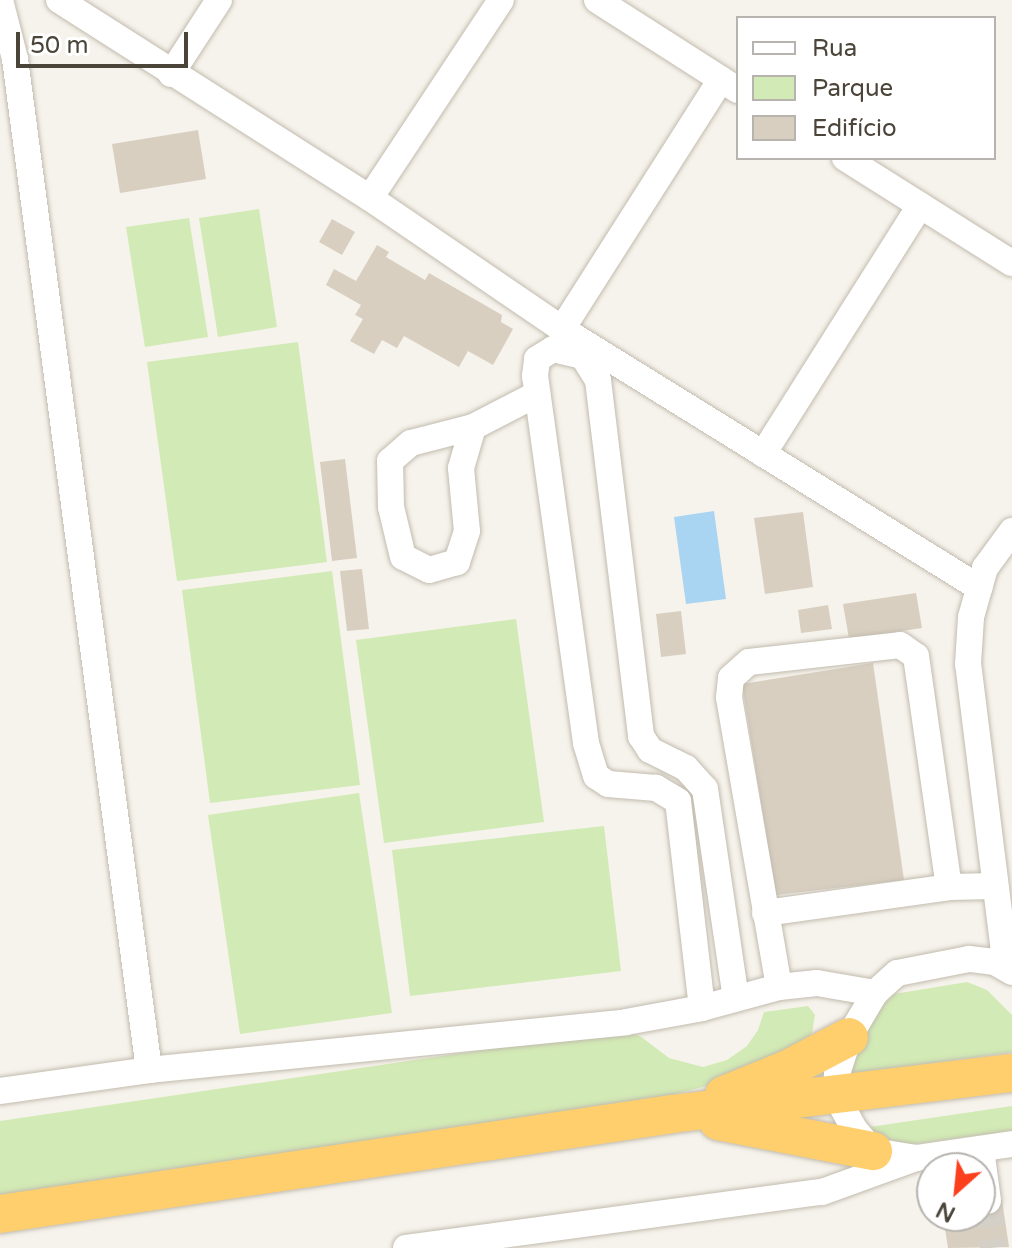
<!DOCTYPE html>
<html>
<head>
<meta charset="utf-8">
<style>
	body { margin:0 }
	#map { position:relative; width:1012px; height:1248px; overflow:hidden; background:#f6f3ec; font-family:"Varela Round",sans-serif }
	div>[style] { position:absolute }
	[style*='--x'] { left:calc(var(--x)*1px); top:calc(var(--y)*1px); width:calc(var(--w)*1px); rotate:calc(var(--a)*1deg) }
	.green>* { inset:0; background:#d2eab5 }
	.water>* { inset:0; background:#a9d4f2 }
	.building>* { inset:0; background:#d8cfc1 }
	.minor-tunnel>* { height:26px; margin-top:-13px; transform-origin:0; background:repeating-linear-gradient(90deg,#d4d0c8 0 26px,transparent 0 39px) }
	.roads { filter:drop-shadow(0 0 2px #c2bbae) drop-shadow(0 0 2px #c2bbae) }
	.minor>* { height:26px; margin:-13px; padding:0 13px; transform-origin:13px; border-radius:13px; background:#fff }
	.highway>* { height:38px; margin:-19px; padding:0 19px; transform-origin:19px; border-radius:19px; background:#ffcf6e }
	span { translate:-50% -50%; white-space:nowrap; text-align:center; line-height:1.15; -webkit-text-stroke:6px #fff; paint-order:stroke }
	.legend { position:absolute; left:736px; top:16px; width:260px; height:144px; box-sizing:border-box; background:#fff; border:2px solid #b7b4b0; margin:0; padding:10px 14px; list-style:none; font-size:24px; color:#4b4439 }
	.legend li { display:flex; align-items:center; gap:16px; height:40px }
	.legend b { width:40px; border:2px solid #b7b4b0 }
	.north { position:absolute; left:916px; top:1152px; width:80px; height:80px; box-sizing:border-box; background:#fff; border:2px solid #b7b4b0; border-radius:50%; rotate:207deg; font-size:22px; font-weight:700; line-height:32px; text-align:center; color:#4b4439 }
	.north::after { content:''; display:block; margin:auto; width:28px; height:36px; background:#fc3f1d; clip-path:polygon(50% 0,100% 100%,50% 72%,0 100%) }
	.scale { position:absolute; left:16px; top:32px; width:172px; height:36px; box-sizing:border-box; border:4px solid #4b4439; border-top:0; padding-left:10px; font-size:24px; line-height:28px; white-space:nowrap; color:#4b4439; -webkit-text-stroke:6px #fff; paint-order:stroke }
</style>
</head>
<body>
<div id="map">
	<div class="green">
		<i style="clip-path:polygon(259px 209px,277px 327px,218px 337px,199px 218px)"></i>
		<i style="clip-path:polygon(189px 218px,208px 337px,145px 347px,126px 227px)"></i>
		<i style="clip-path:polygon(298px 342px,327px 562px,177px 581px,147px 362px)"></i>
		<i style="clip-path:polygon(332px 571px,360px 785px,210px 803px,182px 590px)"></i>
		<i style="clip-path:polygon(516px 619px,544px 822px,384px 843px,356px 640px)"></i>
		<i style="clip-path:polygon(359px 793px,392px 1013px,240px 1034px,208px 815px)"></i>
		<i style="clip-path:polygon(604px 826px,621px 971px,410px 996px,392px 850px)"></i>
		<i style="clip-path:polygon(967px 982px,987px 990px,1012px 1015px,1012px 1052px,849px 1075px,872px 1016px,894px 994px)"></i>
		<i style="clip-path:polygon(808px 1006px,815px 1015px,812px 1033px,798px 1049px,711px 1085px,667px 1096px,0 1197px,0 1121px,619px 1030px,640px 1036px,669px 1058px,703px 1067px,727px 1060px,747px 1046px,758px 1030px,764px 1012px)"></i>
		<i style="clip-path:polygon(1012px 1106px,1012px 1131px,892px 1147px,863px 1128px)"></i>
	</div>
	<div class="water">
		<i style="clip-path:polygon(714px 511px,726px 599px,686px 604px,674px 517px)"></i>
	</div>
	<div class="building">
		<i style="clip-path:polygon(198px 130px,206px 179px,120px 193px,112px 144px)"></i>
		<i style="clip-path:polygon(332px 219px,355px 232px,342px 255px,319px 242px)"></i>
		<i style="clip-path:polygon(377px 245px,389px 252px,386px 257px,425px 280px,429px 273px,502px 315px,501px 322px,513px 329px,493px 365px,468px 351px,459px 367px,404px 336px,397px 348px,382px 340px,374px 354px,350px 341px,363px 319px,355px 315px,361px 305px,326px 285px,334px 269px,356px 281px)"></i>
		<i style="clip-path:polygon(345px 459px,357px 558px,332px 561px,320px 462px)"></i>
		<i style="clip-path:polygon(803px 512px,813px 587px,765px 594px,754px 518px)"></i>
		<i style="clip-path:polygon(362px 569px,369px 629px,347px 631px,340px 571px)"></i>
		<i style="clip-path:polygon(916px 593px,922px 628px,849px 639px,843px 604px)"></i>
		<i style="clip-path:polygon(828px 605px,832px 629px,801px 633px,798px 610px)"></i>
		<i style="clip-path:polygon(681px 611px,686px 654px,661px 657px,656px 614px)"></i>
		<i style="clip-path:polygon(873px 663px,904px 880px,776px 895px,742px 684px)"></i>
		<i style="clip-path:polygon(1002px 1200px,1009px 1247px,948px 1248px,943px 1216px,980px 1216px,980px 1203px)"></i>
	</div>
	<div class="minor-tunnel">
		<i style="--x:988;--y:1201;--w:47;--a:83.9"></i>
	</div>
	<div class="roads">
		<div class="minor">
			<i style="--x:0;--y:0;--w:61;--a:75.7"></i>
			<i style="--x:15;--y:59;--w:1020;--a:82.45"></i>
			<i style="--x:59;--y:0;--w:369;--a:32.5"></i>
			<i style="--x:370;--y:198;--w:232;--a:34.3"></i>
			<i style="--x:562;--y:329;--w:491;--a:31.8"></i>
			<i style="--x:597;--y:0;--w:167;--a:32.6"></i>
			<i style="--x:171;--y:74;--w:88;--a:-57"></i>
			<i style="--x:845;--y:158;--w:197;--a:32.2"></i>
			<i style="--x:370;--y:198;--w:237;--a:-56.5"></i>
			<i style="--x:562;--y:329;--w:296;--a:-57.5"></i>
			<i style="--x:473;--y:427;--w:43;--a:106.3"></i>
			<i style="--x:461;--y:468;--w:63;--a:84.6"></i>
			<i style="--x:467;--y:531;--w:33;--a:108"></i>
			<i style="--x:457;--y:562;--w:29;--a:164"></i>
			<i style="--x:429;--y:570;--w:29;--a:-153"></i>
			<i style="--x:403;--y:557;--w:51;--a:-103.5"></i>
			<i style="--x:391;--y:507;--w:46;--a:-91.2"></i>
			<i style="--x:390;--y:461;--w:28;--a:-41"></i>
			<i style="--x:411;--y:443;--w:64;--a:-14.5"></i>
			<i style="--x:473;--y:427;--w:72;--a:-27.3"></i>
			<i style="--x:763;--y:454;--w:294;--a:-57.7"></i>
			<i style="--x:765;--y:913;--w:186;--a:-8"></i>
			<i style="--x:1006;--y:968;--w:306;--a:-97.1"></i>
			<i style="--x:968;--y:664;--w:47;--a:-86.3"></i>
			<i style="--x:971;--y:617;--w:51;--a:-74.1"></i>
			<i style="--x:985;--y:568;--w:46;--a:-53.9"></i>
			<i style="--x:1012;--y:972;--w:20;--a:-150"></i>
			<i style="--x:995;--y:962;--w:26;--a:-173"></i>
			<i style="--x:969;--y:959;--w:73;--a:169"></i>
			<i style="--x:897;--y:973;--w:30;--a:138"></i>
			<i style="--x:875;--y:993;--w:51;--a:120.6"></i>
			<i style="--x:849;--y:1037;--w:38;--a:108"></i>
			<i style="--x:837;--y:1073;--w:23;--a:92"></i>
			<i style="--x:836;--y:1096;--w:38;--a:61"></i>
			<i style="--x:854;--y:1129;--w:29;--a:49"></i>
			<i style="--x:873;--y:1151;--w:44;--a:9.2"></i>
			<i style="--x:916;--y:1158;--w:97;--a:-8.3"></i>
			<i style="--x:779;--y:987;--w:294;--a:-99.8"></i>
			<i style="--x:729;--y:697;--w:19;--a:-84"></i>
			<i style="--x:731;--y:678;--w:24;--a:-42"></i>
			<i style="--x:749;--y:662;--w:152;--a:-6.4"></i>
			<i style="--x:900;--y:645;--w:19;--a:35"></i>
			<i style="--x:916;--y:656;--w:233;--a:81.9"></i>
			<i style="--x:949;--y:887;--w:46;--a:-1.2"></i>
			<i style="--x:702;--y:1008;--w:208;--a:-96.6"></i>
			<i style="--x:678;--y:801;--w:26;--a:-149"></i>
			<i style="--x:656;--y:788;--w:48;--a:-175.2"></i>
			<i style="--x:608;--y:784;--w:14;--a:-146"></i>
			<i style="--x:596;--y:776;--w:34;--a:-107"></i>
			<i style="--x:586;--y:743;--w:371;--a:-97.9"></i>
			<i style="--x:535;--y:376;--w:17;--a:-83"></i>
			<i style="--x:537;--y:359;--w:19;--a:-32"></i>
			<i style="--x:553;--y:349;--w:31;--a:13"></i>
			<i style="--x:583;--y:356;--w:28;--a:58"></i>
			<i style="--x:598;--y:380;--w:359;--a:83.1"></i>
			<i style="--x:641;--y:736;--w:17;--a:57"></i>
			<i style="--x:650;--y:750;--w:40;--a:26.6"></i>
			<i style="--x:686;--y:768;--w:28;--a:48"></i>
			<i style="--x:705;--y:789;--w:211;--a:81.6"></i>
			<i style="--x:0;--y:1091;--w:150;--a:-8"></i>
			<i style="--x:149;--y:1070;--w:479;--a:-5.7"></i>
			<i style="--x:626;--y:1022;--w:77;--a:-10.4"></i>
			<i style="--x:702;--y:1008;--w:80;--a:-15.3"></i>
			<i style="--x:779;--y:987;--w:38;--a:-6"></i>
			<i style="--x:817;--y:983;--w:59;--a:9.8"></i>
			<i style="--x:981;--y:1149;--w:52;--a:82.3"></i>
			<i style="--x:406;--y:1248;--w:420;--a:-7.7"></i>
			<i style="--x:822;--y:1192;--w:100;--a:-19.9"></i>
		</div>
		<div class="highway">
			<i style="--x:724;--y:1095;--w:67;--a:-22"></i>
			<i style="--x:786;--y:1070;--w:71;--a:-27.6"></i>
			<i style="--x:718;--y:1121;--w:158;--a:11"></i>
			<i style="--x:0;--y:1214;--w:679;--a:-8.46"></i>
			<i style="--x:672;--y:1114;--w:342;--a:-6.9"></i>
		</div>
	</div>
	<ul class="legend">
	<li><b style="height:10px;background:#fff"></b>Rua</li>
	<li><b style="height:22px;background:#d2eab5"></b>Parque</li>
	<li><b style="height:22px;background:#d8cfc1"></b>Edifício</li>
	</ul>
	<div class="north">N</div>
	<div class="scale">50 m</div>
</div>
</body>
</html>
